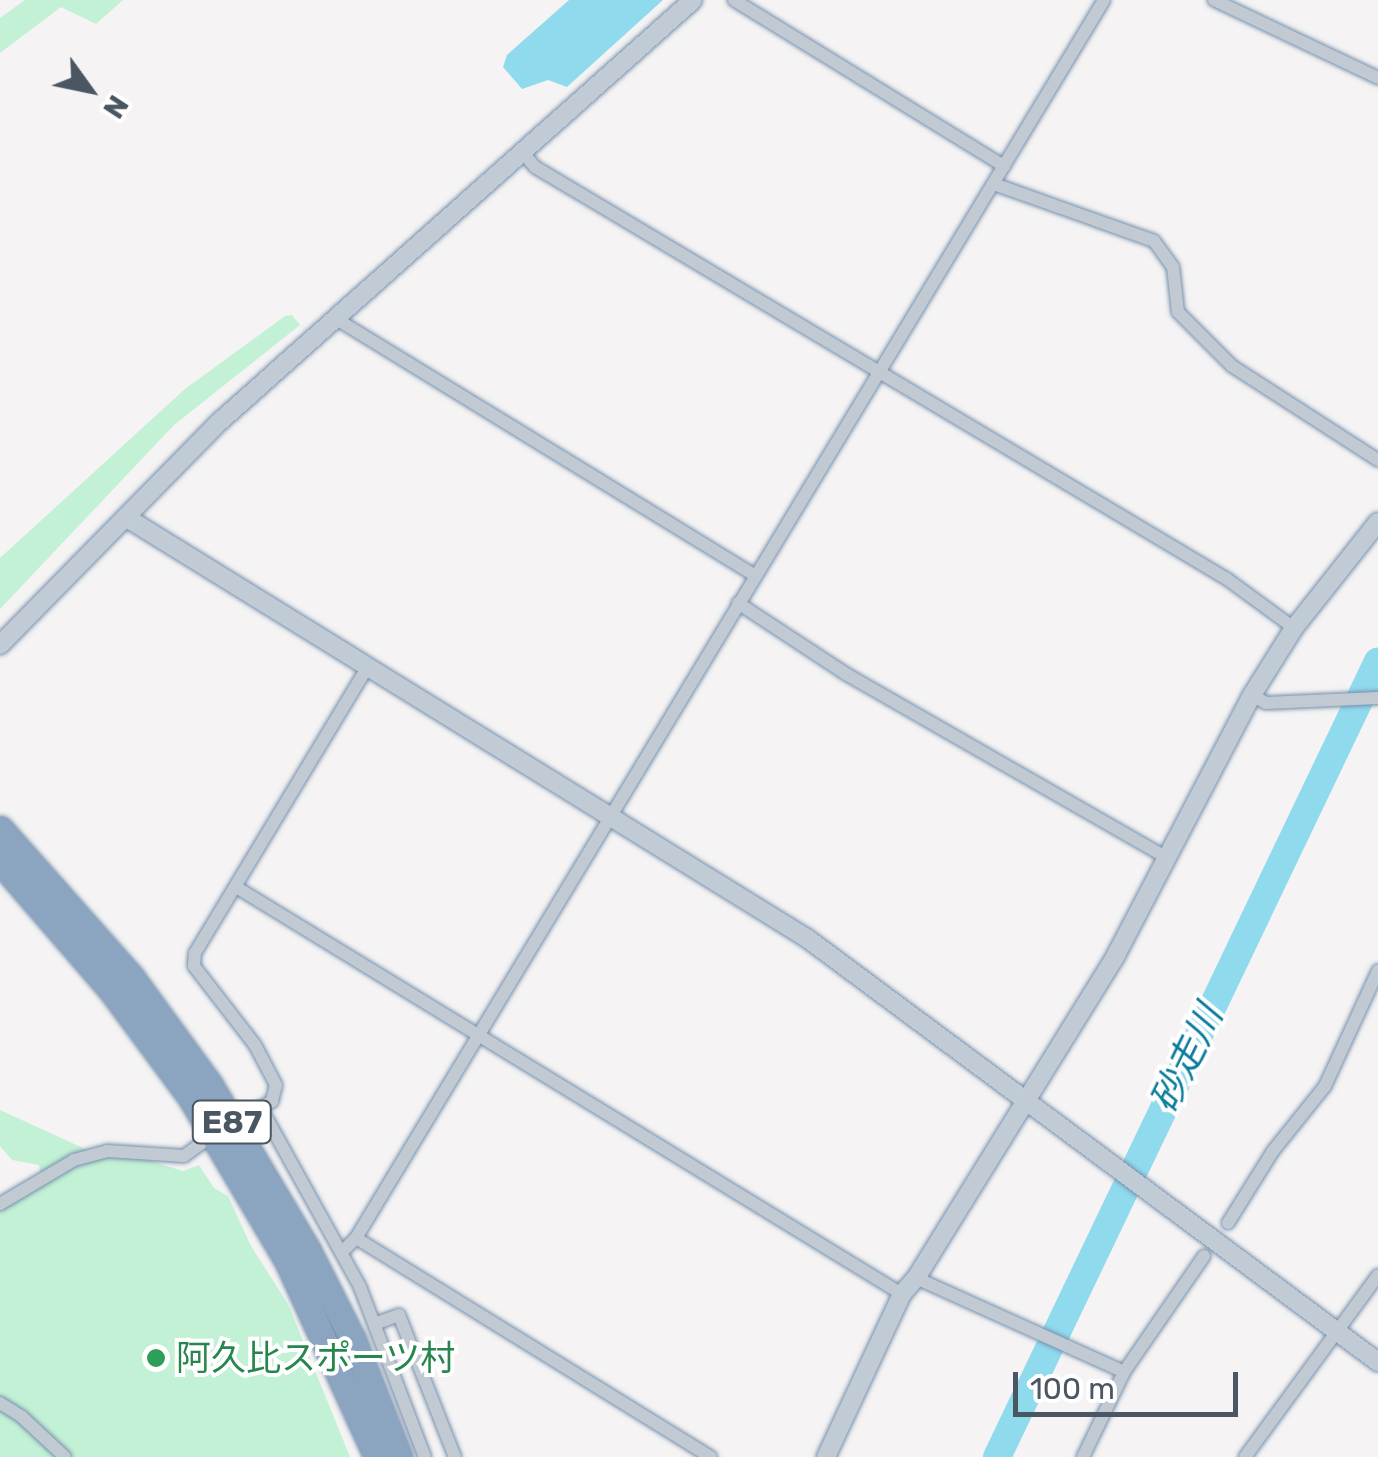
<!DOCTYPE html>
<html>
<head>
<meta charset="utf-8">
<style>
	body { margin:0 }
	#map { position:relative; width:1378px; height:1457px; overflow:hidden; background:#f5f3f3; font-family:Rubik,"Noto Sans JP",sans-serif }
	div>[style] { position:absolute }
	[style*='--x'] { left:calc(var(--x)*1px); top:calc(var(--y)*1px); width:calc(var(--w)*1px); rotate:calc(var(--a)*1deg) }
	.green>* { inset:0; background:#c3f1d5 }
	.water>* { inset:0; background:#90daee }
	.river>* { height:28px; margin:-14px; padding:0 14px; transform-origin:14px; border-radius:14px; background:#90daee }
	.roads { filter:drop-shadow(0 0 2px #7690ad) drop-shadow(0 0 2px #7690ad) }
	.street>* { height:12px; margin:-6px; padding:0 6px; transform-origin:6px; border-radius:6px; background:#c1cad2 }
	.secondary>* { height:18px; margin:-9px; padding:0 9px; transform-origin:9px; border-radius:9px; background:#c1cbd6 }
	.highway>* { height:25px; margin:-12.5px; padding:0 12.5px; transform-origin:12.5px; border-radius:12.5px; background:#8ba5c1 }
	.dots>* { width:28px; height:28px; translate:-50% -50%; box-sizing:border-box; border:5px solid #fff; border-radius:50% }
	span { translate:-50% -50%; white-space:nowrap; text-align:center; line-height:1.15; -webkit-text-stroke:8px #fff; paint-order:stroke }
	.shield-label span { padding:2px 8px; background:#fff; border:2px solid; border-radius:8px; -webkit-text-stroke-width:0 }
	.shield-label { font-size:32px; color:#4a5661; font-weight:700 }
	.leisure-label { font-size:35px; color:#27864d }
	.left { translate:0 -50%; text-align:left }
	.water-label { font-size:38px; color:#0c7c9b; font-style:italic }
	.north { position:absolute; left:40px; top:40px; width:100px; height:100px; -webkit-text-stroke:8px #fff; paint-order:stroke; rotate:123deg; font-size:28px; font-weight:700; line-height:40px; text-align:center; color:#4a5661 }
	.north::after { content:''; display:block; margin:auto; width:35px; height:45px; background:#4a5661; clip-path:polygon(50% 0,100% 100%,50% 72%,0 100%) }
	.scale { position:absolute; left:1013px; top:1372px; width:225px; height:45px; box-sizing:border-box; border:5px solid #4a5661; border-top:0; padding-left:12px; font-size:30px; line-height:35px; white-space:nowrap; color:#4a5661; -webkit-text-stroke:8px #fff; paint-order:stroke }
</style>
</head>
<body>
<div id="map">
	<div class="green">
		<i style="clip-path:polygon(25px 0,123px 0,96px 24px,61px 7px,0 53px,0 18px)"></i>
		<i style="clip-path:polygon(292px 315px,300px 325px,174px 425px,0 609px,0 558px,185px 389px,285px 316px)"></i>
		<i style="clip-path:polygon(0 1110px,94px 1153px,122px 1152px,183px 1171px,199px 1165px,214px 1188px,228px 1196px,251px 1246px,288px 1304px,350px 1457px,0 1457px,0 1207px,42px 1181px,39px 1165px,12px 1160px,0 1146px)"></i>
	</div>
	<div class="water">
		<i style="clip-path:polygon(569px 0,663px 0,567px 87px,548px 80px,522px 89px,503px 67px,507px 55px)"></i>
	</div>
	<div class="river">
		<i style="--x:997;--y:1457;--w:882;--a:-64.42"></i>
	</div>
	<div class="roads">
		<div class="street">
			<i style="--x:734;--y:0;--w:317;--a:31.6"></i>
			<i style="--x:1214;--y:0;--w:182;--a:25.4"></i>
			<i style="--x:523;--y:153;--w:18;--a:49"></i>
			<i style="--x:535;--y:167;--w:805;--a:30.77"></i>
			<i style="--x:1227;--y:579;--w:83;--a:36.2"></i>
			<i style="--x:994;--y:184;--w:170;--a:19.6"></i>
			<i style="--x:1154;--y:241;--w:32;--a:54"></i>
			<i style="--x:1173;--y:267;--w:45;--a:83.7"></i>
			<i style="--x:1178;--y:312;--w:76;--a:45"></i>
			<i style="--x:1232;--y:366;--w:174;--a:32.8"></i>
			<i style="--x:338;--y:320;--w:489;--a:31.5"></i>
			<i style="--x:738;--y:603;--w:129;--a:33.3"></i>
			<i style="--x:846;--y:674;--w:372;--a:29.8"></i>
			<i style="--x:1252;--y:695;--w:16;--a:30"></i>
			<i style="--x:1266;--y:703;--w:112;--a:-2.6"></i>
			<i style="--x:236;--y:887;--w:781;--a:31.43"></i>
			<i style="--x:262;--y:1110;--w:202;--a:61"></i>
			<i style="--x:360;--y:1287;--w:182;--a:69.1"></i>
			<i style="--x:248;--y:1115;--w:28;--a:-30"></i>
			<i style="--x:272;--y:1101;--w:16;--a:-76"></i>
			<i style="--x:276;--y:1085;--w:45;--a:-117.7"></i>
			<i style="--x:255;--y:1045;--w:100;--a:-127.7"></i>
			<i style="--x:194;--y:966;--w:13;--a:-86"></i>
			<i style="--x:195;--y:953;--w:333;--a:-58.9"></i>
			<i style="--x:0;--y:1204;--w:86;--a:-30.7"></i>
			<i style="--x:74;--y:1160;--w:34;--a:-15"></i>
			<i style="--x:107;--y:1151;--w:77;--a:3.7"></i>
			<i style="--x:184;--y:1156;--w:26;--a:-36"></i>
			<i style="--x:1228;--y:1223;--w:85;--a:-58"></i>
			<i style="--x:1273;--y:1151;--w:83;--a:-51.3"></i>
			<i style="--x:1325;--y:1086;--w:127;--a:-65.3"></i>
			<i style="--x:356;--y:1238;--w:417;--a:31.7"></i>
			<i style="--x:343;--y:1251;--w:18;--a:-45"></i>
			<i style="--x:356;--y:1238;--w:1446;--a:-58.86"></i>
			<i style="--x:916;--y:1278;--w:228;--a:24.3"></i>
			<i style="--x:377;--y:1323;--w:23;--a:-20"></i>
			<i style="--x:399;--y:1315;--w:153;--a:68.5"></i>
			<i style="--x:0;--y:1403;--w:25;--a:32"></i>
			<i style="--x:21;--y:1416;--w:60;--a:43"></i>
			<i style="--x:1083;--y:1457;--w:94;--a:-64.2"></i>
			<i style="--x:1124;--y:1372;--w:141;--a:-55.4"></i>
			<i style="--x:1245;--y:1457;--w:225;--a:-53.8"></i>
		</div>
		<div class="secondary">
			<i style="--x:127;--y:518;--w:801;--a:31.72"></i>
			<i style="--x:808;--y:939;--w:710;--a:36.58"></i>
			<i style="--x:0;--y:645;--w:310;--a:-45.5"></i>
			<i style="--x:217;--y:424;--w:637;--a:-41.69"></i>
			<i style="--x:826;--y:1457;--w:180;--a:-65"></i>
			<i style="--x:902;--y:1294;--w:21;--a:-49"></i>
			<i style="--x:916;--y:1278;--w:380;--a:-58.2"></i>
			<i style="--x:1116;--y:955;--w:293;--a:-62.4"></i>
			<i style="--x:1252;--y:695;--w:79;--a:-57.9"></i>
			<i style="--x:1294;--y:628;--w:135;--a:-51.6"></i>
		</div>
		<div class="highway">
			<i style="--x:0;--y:829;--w:198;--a:48.5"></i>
			<i style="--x:131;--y:977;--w:132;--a:53.9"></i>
			<i style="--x:209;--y:1084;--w:192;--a:59.3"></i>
			<i style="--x:307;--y:1249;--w:102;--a:63.2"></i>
			<i style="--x:353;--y:1340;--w:126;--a:68.5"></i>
			<i style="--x:0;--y:861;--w:173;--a:49.2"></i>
			<i style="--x:113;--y:992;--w:129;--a:53.5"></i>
			<i style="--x:190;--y:1096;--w:193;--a:59.4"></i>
			<i style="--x:288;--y:1262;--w:214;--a:65.5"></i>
		</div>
	</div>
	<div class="dots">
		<i style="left:156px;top:1358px;background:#2e9e5b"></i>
	</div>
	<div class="shield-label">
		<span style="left:232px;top:1122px">E87</span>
	</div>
	<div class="leisure-label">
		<span class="left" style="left:176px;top:1358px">阿久比スポーツ村</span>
	</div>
	<div class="water-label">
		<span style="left:1187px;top:1059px;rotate:-64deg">砂走川</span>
	</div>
	<div class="north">N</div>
	<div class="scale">100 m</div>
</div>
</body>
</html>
